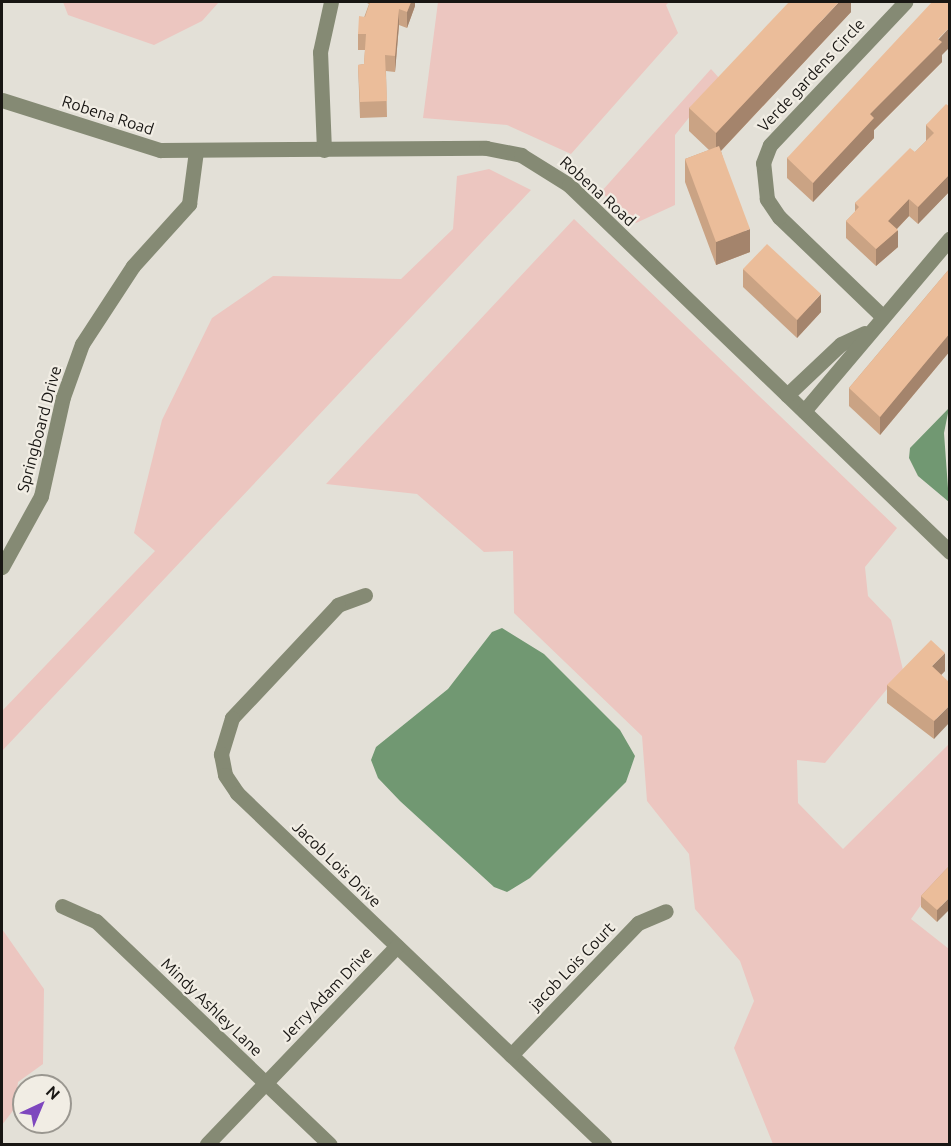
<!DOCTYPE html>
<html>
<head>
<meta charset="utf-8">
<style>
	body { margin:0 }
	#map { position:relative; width:951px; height:1146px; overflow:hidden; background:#e3e0d7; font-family:Ubuntu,sans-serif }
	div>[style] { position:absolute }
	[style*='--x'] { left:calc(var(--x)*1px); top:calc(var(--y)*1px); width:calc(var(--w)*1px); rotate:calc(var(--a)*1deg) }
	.green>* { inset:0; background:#ecc6c0 }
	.water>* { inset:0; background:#719872 }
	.street>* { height:15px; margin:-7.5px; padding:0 7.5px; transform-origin:7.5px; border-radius:7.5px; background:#858a74 }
	.wall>* { inset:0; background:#caa384 }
	.shaded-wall>* { inset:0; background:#a4846c }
	.building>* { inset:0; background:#ebbd9a }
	span { translate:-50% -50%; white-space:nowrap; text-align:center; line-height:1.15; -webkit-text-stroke:4.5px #f1ede4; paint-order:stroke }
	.street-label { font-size:16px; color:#181613 }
	.frame { position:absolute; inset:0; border:3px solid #181613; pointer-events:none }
	.north { position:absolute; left:12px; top:1074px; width:60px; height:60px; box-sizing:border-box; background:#f1ede4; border:2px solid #9a9790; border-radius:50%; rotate:44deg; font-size:16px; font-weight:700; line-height:24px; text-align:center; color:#181613 }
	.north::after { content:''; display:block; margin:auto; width:21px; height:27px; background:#7e47be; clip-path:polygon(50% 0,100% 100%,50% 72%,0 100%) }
</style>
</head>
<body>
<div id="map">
	<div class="green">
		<i style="clip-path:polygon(63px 2px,219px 2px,202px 21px,154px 45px,68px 15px)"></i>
		<i style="clip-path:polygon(438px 2px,669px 2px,666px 5px,678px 33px,571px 154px,507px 125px,423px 118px)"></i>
		<i style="clip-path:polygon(711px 69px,720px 79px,675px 135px,675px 205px,636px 223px,601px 192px)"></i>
		<i style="clip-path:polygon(489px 169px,531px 190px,2px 751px,2px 711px,155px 551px,134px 533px,162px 420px,212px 318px,273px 276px,401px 279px,453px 229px,457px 176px)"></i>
		<i style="clip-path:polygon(574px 219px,897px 528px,865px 567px,868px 596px,891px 620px,903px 670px,825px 763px,797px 760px,798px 803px,843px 849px,949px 744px,949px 865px,911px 919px,949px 949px,949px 1144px,773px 1144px,734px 1048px,754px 1001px,740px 961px,695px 909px,689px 854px,647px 801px,642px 736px,514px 613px,513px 551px,484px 552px,417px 494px,326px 484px)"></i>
		<i style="clip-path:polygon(2px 929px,44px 989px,43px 1064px,18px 1082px,15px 1108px,2px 1125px)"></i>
	</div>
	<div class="water">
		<i style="clip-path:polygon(949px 408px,944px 433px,949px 502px,918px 476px,909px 458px,910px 448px)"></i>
		<i style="clip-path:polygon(502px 628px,544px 654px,620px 730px,635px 756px,626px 782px,530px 878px,507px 892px,494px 887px,400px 801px,378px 778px,371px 760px,376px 747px,448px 689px,492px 632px)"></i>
	</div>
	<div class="street">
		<i style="--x:2;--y:100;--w:166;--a:17.6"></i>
		<i style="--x:160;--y:150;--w:326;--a:-0.4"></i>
		<i style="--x:486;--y:148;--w:36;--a:11"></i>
		<i style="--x:521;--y:155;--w:57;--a:32"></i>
		<i style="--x:569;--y:185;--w:529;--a:43.93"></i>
		<i style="--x:324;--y:150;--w:98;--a:-92.3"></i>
		<i style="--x:320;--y:52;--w:51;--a:-77.6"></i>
		<i style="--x:881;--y:315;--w:141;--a:-136.1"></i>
		<i style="--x:779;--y:217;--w:22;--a:-124"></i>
		<i style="--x:767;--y:199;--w:36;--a:-96"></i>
		<i style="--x:763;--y:163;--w:19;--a:-69"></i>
		<i style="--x:770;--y:145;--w:197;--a:-46.6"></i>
		<i style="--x:787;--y:395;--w:74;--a:-43.4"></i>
		<i style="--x:841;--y:344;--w:26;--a:-25"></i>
		<i style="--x:804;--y:411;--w:226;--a:-49.8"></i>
		<i style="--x:2;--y:567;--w:81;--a:-61.2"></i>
		<i style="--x:41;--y:496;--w:101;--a:-77.5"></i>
		<i style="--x:63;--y:397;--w:56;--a:-70.3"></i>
		<i style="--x:82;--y:344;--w:93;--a:-56.8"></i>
		<i style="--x:133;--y:266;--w:84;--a:-47.9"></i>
		<i style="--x:189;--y:204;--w:53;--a:-82.5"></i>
		<i style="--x:365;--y:595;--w:29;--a:160"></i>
		<i style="--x:338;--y:605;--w:155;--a:133.2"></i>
		<i style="--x:232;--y:718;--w:38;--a:107"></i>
		<i style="--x:221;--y:754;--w:21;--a:79"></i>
		<i style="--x:225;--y:775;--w:22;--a:56"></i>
		<i style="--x:237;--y:793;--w:508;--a:43.72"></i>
		<i style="--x:62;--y:906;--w:37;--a:24"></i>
		<i style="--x:96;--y:921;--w:323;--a:43.7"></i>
		<i style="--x:511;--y:1055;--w:183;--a:-46.1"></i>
		<i style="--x:638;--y:923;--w:30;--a:-23"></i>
		<i style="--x:207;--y:1144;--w:274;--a:-46.2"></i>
	</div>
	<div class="wall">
		<i style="clip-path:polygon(367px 2px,415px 2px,415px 6px,407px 28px,399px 25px,395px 72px,386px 71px,387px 117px,360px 118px,358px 65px,364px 64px,365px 50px,358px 50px,358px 34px,369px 4px,367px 3px)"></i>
		<i style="clip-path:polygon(851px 2px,851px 12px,721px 151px,750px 252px,716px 265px,685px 182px,685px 159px,709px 150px,689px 131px,689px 108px)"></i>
		<i style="clip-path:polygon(942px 55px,942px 62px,874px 130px,874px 138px,813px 202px,787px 178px,787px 158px)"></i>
		<i style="clip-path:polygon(950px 107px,950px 191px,918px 224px,909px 216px,897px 229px,898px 247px,876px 266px,846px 238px,846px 221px,855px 212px,855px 203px,915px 152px,926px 141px,926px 125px)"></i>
		<i style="clip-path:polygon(950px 268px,950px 351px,880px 435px,849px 406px,849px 388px)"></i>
		<i style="clip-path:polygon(743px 269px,821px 312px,797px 338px,743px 287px)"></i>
		<i style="clip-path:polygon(945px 671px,941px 675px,934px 739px,887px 703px,887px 685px)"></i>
		<i style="clip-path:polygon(950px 865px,937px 922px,921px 907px,921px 896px)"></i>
	</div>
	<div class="shaded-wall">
		<i style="clip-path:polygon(411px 2px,415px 2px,415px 6px,407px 28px,407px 12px)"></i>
		<i style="clip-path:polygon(839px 2px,851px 2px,851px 12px,716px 156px,716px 133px)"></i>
		<i style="clip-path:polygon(399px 9px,399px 25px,395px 72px,395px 56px)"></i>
		<i style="clip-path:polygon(950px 27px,950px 47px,942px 55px,942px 62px,874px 130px,874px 138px,813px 202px,813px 183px,870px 114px)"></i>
		<i style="clip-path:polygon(950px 174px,950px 191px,918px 224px,918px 207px)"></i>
		<i style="clip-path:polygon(909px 199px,909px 216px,888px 238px,888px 221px)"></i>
		<i style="clip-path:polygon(750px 229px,750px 252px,716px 265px,716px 242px)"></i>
		<i style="clip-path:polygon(898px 230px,898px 247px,876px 266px,876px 249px)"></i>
		<i style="clip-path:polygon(821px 294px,821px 312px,797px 338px,797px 320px)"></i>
		<i style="clip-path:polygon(950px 333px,950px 351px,880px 435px,880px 417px)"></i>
		<i style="clip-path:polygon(945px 653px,945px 671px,932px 684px,932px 666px)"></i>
		<i style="clip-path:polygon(950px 705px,950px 722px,934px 739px,934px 721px)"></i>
		<i style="clip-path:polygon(950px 897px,950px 909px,937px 922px,937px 910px)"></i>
	</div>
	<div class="building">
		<i style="clip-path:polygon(370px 2px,411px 2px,407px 12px,399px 9px,395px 56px,385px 55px,387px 101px,360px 102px,358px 65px,364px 64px,366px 34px,358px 34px,359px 16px,365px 17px)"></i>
		<i style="clip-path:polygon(789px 2px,839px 2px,716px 133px,689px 108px)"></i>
		<i style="clip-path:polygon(932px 2px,950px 2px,950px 27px,938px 39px,942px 42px,870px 114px,874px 118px,813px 183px,787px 158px)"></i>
		<i style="clip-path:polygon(946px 104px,950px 107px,950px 174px,918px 207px,909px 199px,888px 221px,898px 230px,876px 249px,846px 221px,859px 207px,855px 203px,910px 148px,915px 152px,934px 133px,926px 125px)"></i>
		<i style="clip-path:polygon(719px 146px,750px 229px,716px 242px,685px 159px)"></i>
		<i style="clip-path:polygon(767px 244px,821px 294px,797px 320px,743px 269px)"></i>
		<i style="clip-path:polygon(950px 268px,950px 333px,880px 417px,849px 388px)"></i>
		<i style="clip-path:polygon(931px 640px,945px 653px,932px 666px,950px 683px,950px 705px,934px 721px,887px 685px)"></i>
		<i style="clip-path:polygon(950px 865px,950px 897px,937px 910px,921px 896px)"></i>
	</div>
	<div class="street-label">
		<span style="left:811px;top:75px;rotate:-47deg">Verde gardens Circle</span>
		<span style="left:108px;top:115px;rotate:18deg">Robena Road</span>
		<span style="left:598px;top:191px;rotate:42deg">Robena Road</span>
		<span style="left:39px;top:429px;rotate:-75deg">Springboard Drive</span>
		<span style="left:337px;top:864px;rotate:44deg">Jacob Lois Drive</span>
		<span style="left:572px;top:966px;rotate:-46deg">jacob Lois Court</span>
		<span style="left:326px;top:994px;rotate:-46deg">Jerry Adam Drive</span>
		<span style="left:212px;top:1007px;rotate:44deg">Mindy Ashley Lane</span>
	</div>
	<div class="frame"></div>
	<div class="north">N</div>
</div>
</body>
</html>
